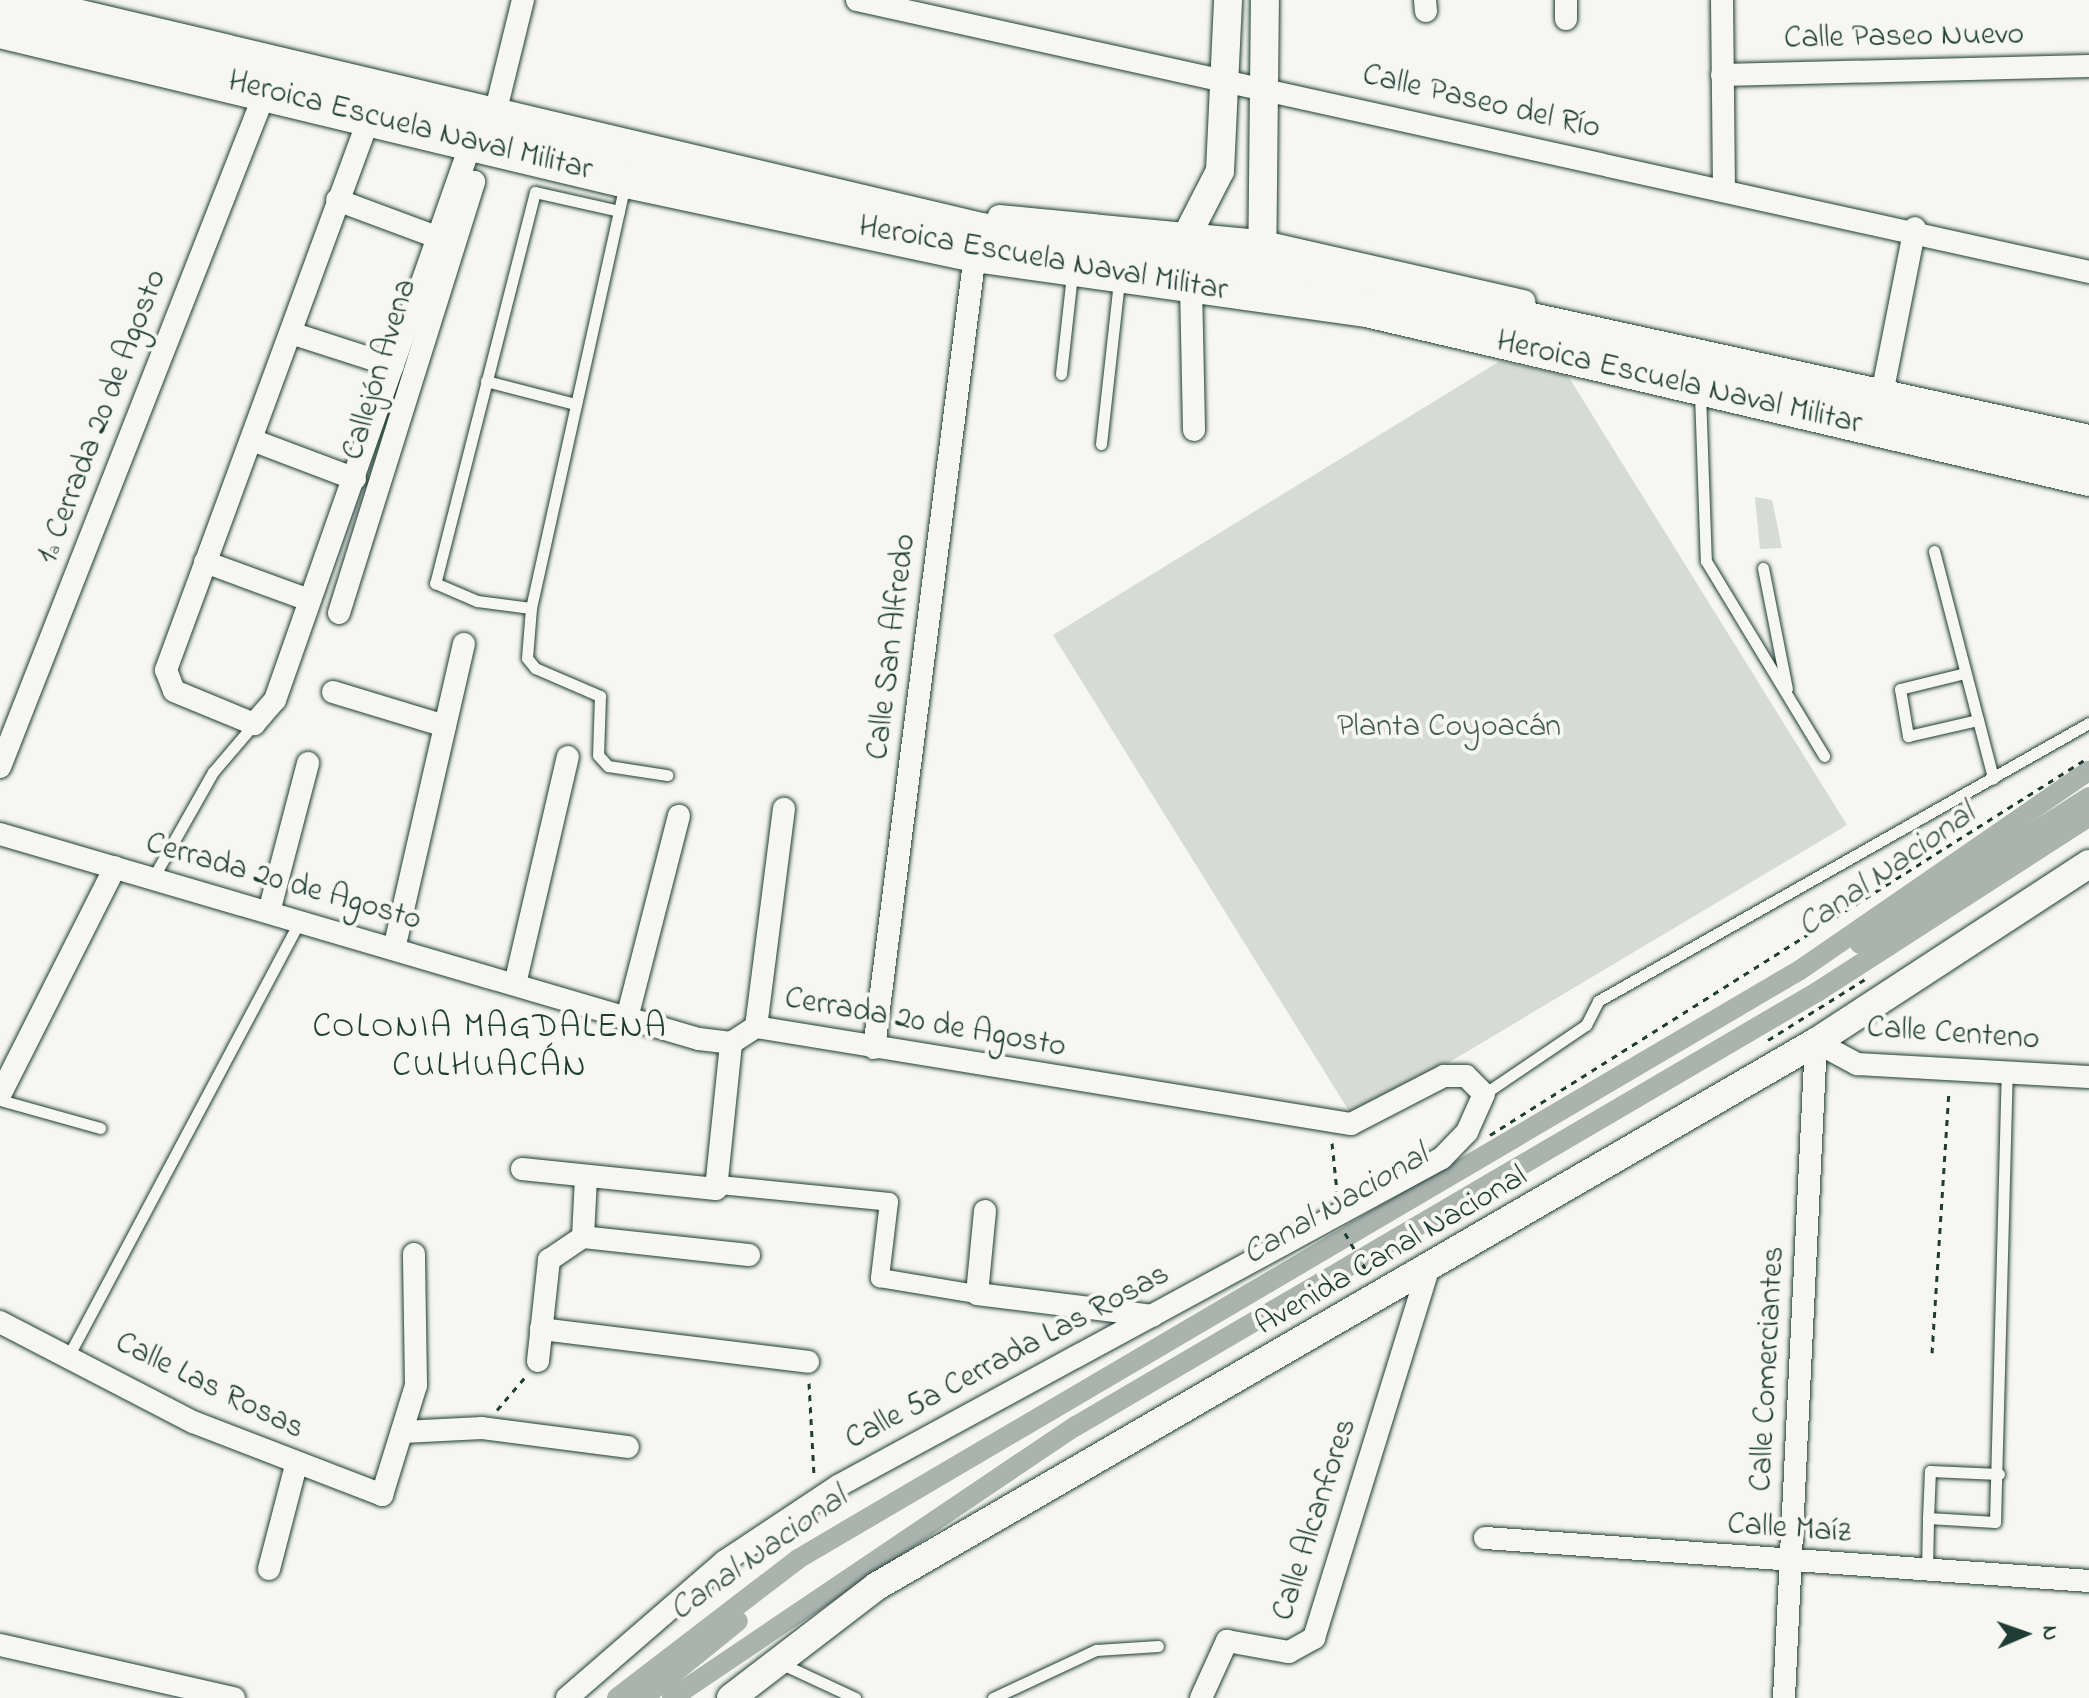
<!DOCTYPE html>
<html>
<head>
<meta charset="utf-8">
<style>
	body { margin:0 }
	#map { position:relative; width:2089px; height:1698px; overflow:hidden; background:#f6f6f2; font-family:"Indie Flower",sans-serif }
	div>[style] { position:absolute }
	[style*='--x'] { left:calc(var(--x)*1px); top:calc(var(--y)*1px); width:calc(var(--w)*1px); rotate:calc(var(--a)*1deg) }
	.green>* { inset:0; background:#d6dbd6 }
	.canal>* { height:20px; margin:-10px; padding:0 10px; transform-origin:10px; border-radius:10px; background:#aab3ae }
	.path>* { height:3px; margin-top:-1.5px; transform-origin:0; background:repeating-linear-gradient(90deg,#1f3d34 0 6px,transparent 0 12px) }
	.roads { filter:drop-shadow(0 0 2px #1f3d34) drop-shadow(0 0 2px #1f3d34) }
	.service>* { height:11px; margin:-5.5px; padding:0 5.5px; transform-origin:5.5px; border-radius:5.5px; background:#f6f6f2 }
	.pedestrian>* { height:18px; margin:-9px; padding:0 9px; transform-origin:9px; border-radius:9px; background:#f6f6f2 }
	.minor>* { height:22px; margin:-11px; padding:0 11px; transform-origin:11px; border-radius:11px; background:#f6f6f2 }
	.tertiary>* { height:28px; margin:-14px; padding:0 14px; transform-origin:14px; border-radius:14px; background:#f6f6f2 }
	.primary>* { height:36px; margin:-18px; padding:0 18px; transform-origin:18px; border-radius:18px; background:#f6f6f2 }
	span { translate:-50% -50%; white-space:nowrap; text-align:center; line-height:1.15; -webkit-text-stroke:8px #f6f6f2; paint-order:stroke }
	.street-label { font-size:32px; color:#1f3d34 }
	.park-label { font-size:32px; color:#445d54 }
	.water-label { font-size:34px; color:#425a52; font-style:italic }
	.neighbourhood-label { font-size:34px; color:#1f3d34; letter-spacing:2px }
	.north { position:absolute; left:1985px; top:1594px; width:80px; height:80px; -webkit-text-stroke:6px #f6f6f2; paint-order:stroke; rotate:88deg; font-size:22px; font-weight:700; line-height:32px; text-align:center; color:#1f3d34 }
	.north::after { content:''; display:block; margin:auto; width:28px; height:36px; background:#1f3d34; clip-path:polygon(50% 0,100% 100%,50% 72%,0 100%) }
</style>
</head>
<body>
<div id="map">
	<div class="green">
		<i style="clip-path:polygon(1500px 361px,1568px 376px,1847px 825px,1354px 1119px,1053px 635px)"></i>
		<i style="clip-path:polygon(1755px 497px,1772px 500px,1782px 548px,1760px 549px)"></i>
	</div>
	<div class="canal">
		<i style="--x:1860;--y:944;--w:272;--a:-32.7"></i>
		<i style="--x:617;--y:1698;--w:228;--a:-37.5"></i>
		<i style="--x:798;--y:1559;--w:1162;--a:-30.45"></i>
		<i style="--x:1800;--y:970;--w:351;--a:-34.6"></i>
		<i style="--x:643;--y:1698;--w:122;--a:-39"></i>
		<i style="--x:672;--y:1698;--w:487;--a:-34"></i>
		<i style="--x:1076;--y:1426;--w:859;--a:-30.36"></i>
		<i style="--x:1817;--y:992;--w:323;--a:-32.8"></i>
	</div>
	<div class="path">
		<i style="--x:1768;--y:1040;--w:120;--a:-32.1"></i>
		<i style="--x:1490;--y:1135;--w:708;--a:-32.25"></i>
		<i style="--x:1332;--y:1143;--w:48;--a:84.1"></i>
		<i style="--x:1345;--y:1233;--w:48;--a:60.3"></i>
		<i style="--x:1932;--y:1353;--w:263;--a:-86.3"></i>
		<i style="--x:809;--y:1383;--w:93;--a:86.9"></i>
		<i style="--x:497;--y:1410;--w:45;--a:-49.5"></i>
	</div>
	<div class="roads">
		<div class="service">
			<i style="--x:619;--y:211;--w:86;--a:-167.3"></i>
			<i style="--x:535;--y:192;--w:404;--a:104.3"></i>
			<i style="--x:435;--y:583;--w:46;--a:23.2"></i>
			<i style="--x:477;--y:601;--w:54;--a:7.4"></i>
			<i style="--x:531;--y:608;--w:50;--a:94.6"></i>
			<i style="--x:527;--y:658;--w:13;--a:51"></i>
			<i style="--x:535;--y:668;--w:71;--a:23.3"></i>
			<i style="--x:600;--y:696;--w:59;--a:91.9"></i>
			<i style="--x:598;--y:755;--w:15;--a:48"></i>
			<i style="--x:608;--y:766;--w:60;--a:8.7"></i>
			<i style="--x:1061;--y:374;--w:101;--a:-83.7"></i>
			<i style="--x:486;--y:381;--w:88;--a:14.5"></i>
			<i style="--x:1700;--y:393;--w:168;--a:88"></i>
			<i style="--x:1706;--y:561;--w:228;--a:58.8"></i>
			<i style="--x:1101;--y:444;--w:165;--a:-83.7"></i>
			<i style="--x:1934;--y:551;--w:235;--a:75.4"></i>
			<i style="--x:1763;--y:568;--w:123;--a:78.8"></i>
			<i style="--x:531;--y:608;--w:433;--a:-77.5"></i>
			<i style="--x:1965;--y:673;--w:67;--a:166.2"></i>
			<i style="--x:1900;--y:689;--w:48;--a:80.3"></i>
			<i style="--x:1908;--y:736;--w:72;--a:-12.9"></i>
			<i style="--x:153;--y:878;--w:122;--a:-60.5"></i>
			<i style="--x:213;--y:772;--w:63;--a:-49.5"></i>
			<i style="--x:1484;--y:1094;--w:123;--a:-34.1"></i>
			<i style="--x:1586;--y:1025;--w:27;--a:-63"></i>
			<i style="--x:1598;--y:1001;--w:564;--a:-29.52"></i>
			<i style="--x:0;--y:1100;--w:104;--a:15.6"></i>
			<i style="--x:70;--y:1353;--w:488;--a:-62"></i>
			<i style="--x:1928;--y:1518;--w:47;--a:-87.6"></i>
			<i style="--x:1930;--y:1471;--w:69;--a:2.5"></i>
			<i style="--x:1927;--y:1572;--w:54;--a:-88.9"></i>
			<i style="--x:1928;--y:1518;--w:67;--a:3.4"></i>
			<i style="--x:1995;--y:1522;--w:449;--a:-88.5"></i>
			<i style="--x:780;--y:1663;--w:83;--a:25"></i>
			<i style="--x:993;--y:1698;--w:114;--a:-25"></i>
			<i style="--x:1096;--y:1650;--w:62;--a:-3.7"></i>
		</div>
		<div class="pedestrian">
			<i style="--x:720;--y:1185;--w:170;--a:5.7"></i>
			<i style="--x:889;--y:1202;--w:77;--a:96.8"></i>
			<i style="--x:880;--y:1278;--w:98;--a:9.4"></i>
		</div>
		<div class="minor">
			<i style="--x:857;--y:0;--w:1262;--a:12.45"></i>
			<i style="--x:1425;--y:0;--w:11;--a:85"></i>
			<i style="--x:1722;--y:0;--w:191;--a:89.4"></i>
			<i style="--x:1566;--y:19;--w:19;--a:-90"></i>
			<i style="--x:1722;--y:75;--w:367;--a:-1.4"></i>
			<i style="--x:372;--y:110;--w:597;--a:110.2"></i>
			<i style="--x:166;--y:670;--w:22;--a:69"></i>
			<i style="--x:174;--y:691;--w:87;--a:22.4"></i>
			<i style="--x:254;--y:724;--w:32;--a:-49"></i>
			<i style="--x:275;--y:700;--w:590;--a:-70.61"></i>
			<i style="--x:492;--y:126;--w:130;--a:-76.2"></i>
			<i style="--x:337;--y:200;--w:109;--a:20.4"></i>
			<i style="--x:999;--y:216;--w:261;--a:5.5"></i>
			<i style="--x:1259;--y:241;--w:272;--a:12.8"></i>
			<i style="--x:1191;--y:286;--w:144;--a:88.8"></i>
			<i style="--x:291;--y:333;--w:107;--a:17.9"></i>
			<i style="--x:1882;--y:394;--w:169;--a:-78.8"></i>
			<i style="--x:252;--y:440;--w:110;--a:20.7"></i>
			<i style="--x:205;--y:562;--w:111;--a:20.1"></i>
			<i style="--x:339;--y:613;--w:452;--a:-72.6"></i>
			<i style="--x:333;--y:692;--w:117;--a:16.9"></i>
			<i style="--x:0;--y:767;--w:727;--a:-68.55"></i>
			<i style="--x:0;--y:834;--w:728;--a:16.35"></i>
			<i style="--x:699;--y:1039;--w:32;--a:7"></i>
			<i style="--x:731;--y:1043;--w:30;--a:-33"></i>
			<i style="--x:756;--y:1027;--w:603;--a:9.26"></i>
			<i style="--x:1351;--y:1124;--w:105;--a:-27.3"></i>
			<i style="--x:1444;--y:1076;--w:22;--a:0"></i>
			<i style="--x:1466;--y:1076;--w:25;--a:45"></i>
			<i style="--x:1484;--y:1094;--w:42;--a:114.1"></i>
			<i style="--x:1467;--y:1132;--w:36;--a:134"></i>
			<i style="--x:1442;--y:1158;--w:687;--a:151.5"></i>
			<i style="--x:838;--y:1486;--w:136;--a:146.4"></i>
			<i style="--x:725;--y:1561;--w:209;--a:139.1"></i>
			<i style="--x:269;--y:912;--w:154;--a:-75.3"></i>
			<i style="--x:394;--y:949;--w:313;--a:-77.1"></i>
			<i style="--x:515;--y:984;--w:233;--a:-76.9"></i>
			<i style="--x:626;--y:1022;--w:213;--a:-75.6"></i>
			<i style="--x:756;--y:1027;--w:220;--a:-82.7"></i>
			<i style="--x:874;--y:1048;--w:800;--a:-82.75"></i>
			<i style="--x:0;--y:1095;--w:255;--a:-63.2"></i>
			<i style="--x:522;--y:1169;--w:195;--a:5.9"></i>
			<i style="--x:716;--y:1189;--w:147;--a:-84.1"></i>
			<i style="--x:985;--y:1211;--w:83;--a:95.5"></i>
			<i style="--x:977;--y:1294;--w:177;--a:7.1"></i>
			<i style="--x:583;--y:1237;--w:167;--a:6.2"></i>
			<i style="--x:0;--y:1322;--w:217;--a:27.4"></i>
			<i style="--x:193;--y:1422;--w:203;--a:21.1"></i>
			<i style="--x:382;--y:1495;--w:115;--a:-72.8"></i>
			<i style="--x:416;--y:1385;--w:131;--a:-90.9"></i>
			<i style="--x:541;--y:1329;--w:269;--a:7"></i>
			<i style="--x:538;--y:1361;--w:102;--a:-83.8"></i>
			<i style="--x:549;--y:1260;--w:41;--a:-34.1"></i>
			<i style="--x:583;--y:1237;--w:59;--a:-87.1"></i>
			<i style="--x:403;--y:1432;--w:79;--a:-2.9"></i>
			<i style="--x:482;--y:1428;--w:147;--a:7.4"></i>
			<i style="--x:1485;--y:1538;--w:606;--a:4.07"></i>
			<i style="--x:269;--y:1569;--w:107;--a:-75.4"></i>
			<i style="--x:0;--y:1645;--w:240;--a:12.8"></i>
			<i style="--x:1201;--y:1698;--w:63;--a:-65.5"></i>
			<i style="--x:1227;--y:1641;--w:63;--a:10.1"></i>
			<i style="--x:1289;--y:1652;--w:29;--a:-29"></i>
			<i style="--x:1314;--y:1638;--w:382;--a:-72.8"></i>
			<i style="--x:1784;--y:1698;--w:657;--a:-87.21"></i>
			<i style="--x:1816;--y:1042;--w:47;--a:28.2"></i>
			<i style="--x:1857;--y:1064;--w:232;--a:3.2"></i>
		</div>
		<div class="tertiary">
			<i style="--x:1178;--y:253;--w:92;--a:-62.9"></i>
			<i style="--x:1220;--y:171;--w:171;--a:-87.3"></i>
			<i style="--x:1262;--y:279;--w:279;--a:-89.4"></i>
			<i style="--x:731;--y:1698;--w:184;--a:-37.5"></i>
			<i style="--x:877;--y:1586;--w:1085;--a:-30.09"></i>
			<i style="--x:1816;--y:1042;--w:326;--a:-33.1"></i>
		</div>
		<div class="primary">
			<i style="--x:4;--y:0;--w:1004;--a:13.3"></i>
			<i style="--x:981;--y:231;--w:283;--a:6.3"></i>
			<i style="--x:1262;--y:262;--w:847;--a:12.35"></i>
			<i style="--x:0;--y:30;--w:644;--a:13.47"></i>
			<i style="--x:626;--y:180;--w:357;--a:12"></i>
			<i style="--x:975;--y:254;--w:400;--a:8"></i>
			<i style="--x:1371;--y:310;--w:737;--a:13.17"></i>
		</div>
	</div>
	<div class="street-label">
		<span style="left:1904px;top:38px;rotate:-1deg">Calle Paseo Nuevo</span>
		<span style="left:1481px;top:103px;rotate:13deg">Calle Paseo del Río</span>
		<span style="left:410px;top:127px;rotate:14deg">Heroica Escuela Naval Militar</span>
		<span style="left:1043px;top:260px;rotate:10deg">Heroica Escuela Naval Militar</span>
		<span style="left:381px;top:370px;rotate:-73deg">Callejón Avena</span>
		<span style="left:1679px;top:384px;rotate:13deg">Heroica Escuela Naval Militar</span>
		<span style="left:103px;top:417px;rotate:-69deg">1ª Cerrada 20 de Agosto</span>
		<span style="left:893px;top:647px;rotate:-83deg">Calle San Alfredo</span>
		<span style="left:283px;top:883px;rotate:16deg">Cerrada 20 de Agosto</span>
		<span style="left:925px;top:1024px;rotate:10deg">Cerrada 20 de Agosto</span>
		<span style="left:1953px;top:1035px;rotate:4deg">Calle Centeno</span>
		<span style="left:1392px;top:1252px;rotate:-30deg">Avenida Canal Nacional</span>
		<span style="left:1008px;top:1358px;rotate:-28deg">Calle 5a Cerrada Las Rosas</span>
		<span style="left:1769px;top:1369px;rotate:-87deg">Calle Comerciantes</span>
		<span style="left:209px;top:1387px;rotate:26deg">Calle Las Rosas</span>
		<span style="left:1316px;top:1520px;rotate:-72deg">Calle Alcanfores</span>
		<span style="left:1789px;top:1530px;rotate:4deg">Calle Maíz</span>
	</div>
	<div class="park-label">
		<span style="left:1449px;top:728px">Planta Coyoacán</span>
	</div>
	<div class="water-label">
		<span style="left:1887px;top:871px;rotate:-35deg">Canal Nacional</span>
		<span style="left:1336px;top:1206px;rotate:-30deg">Canal Nacional</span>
		<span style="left:759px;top:1555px;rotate:-35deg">Canal Nacional</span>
	</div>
	<div class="neighbourhood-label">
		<span style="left:490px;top:1048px">COLONIA MAGDALENA<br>CULHUACÁN</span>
	</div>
	<div class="north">N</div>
</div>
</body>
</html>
